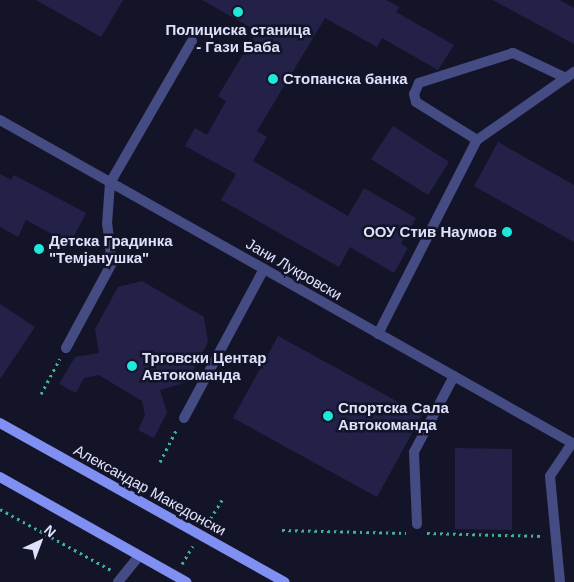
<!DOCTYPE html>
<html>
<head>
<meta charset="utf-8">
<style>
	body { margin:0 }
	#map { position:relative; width:574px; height:582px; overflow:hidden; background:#141429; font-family:Arial,sans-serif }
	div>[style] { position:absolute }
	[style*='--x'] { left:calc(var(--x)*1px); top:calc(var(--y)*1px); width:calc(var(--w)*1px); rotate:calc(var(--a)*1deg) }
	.building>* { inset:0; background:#232148 }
	.path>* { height:3px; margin-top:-1.5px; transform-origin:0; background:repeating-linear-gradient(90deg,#3eb197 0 2.5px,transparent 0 6.5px) }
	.lane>* { height:10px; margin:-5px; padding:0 5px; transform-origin:5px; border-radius:5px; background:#444c83 }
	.street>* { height:10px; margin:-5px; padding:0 5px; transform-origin:5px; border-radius:5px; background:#444c83 }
	.secondary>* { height:10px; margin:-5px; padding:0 5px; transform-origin:5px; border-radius:5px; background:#7f8ff2 }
	.dots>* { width:14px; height:14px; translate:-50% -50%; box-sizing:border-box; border:2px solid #141429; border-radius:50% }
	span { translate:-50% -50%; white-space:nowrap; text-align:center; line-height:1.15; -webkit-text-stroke:5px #141429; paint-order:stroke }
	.poi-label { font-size:15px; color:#dfe0fc; font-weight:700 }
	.left { translate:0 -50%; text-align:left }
	.right { translate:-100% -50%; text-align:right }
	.street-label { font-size:15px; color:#dfe0fc }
	.north { position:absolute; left:15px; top:517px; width:50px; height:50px; -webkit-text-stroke:4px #141429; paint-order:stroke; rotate:43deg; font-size:14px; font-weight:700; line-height:20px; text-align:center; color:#dfe0fc }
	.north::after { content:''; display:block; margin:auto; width:18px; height:22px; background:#dfe0fc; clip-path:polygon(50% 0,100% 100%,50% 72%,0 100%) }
</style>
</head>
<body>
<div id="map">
	<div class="building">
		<i style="clip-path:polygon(36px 0,123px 0,101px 37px)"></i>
		<i style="clip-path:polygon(202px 0,386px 0,399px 7px,396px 12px,454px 45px,438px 70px,382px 38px,377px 47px,325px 18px,257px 131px,267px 137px,253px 161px,348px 216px,364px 188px,416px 218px,401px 244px,408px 248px,394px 273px,350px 247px,339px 267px,221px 200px,236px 174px,185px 146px,195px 128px,207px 135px,226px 101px,218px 96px,257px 31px)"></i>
		<i style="clip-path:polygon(493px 0,560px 0,574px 8px,574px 44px)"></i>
		<i style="clip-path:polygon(393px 126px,449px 162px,428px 195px,371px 159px)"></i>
		<i style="clip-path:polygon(498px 142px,574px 185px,574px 242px,474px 186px)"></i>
		<i style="clip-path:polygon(0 174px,11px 180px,14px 175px,86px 213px,70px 244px,26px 220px,18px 237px,0 227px)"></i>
		<i style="clip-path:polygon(142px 281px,204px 317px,208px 342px,187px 382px,160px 390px,167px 412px,154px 438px,138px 430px,145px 415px,142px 401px,99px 375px,84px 378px,76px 393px,59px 384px,75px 357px,99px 353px,95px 329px,118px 287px)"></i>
		<i style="clip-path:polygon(0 304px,35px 327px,0 379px)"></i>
		<i style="clip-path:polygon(278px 336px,422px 415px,377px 497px,233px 418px)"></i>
		<i style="clip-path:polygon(455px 448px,512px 449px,512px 530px,455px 529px)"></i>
	</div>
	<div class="path">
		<i style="--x:41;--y:394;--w:40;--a:-62"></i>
		<i style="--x:160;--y:462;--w:37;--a:-63"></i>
		<i style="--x:0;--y:509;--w:127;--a:28.8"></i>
		<i style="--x:207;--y:524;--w:31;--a:-58"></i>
		<i style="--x:282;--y:530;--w:124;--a:1.4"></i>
		<i style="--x:427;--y:533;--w:116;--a:1.5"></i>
		<i style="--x:182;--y:564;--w:21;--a:-59"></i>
	</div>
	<div class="lane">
		<i style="--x:566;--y:78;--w:59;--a:-154.7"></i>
		<i style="--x:513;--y:53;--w:99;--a:162.3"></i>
		<i style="--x:419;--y:83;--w:12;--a:114"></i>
		<i style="--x:414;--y:94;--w:8;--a:76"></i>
		<i style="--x:416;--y:102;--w:72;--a:31.9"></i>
		<i style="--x:477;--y:140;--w:108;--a:-34.9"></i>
		<i style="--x:566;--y:78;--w:10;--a:-37"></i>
		<i style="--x:378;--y:334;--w:218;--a:-63"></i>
		<i style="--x:66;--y:348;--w:97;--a:-61.6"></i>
		<i style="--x:112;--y:263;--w:39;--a:-97"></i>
		<i style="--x:107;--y:224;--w:41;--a:-85.8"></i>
		<i style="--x:110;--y:183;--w:164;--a:-60"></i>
		<i style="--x:184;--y:418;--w:169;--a:-61.8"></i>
		<i style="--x:417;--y:524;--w:72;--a:-92.4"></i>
		<i style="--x:414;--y:452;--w:86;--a:-62.2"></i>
		<i style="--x:560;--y:582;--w:106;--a:-95.4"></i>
		<i style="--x:550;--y:476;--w:40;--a:-56"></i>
	</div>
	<div class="street">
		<i style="--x:0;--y:120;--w:659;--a:29.44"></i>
		<i style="--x:118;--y:582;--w:33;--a:-51"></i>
	</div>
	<div class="secondary">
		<i style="--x:0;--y:423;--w:326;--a:29.2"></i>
		<i style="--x:0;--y:477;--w:214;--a:29.4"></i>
	</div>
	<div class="dots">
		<i style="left:238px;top:12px;background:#1ee8db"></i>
		<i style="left:273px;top:79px;background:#1ee8db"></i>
		<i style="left:507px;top:232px;background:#1ee8db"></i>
		<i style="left:39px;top:249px;background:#1ee8db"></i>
		<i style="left:132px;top:366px;background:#1ee8db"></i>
		<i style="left:328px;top:416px;background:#1ee8db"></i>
	</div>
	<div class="poi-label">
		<span style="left:238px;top:38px">Полициска станица<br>- Гази Баба</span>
		<span class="left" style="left:283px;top:79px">Стопанска банка</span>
		<span class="right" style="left:497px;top:232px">ООУ Стив Наумов</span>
		<span class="left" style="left:49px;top:249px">Детска Градинка<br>"Темјанушка"</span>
		<span class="left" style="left:142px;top:366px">Трговски Центар<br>Автокоманда</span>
		<span class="left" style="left:338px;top:416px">Спортска Сала<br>Автокоманда</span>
	</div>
	<div class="street-label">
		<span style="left:294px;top:269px;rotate:30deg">Јани Лукровски</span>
		<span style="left:150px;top:490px;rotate:29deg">Александар Македонски</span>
	</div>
	<div class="north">N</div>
</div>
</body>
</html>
